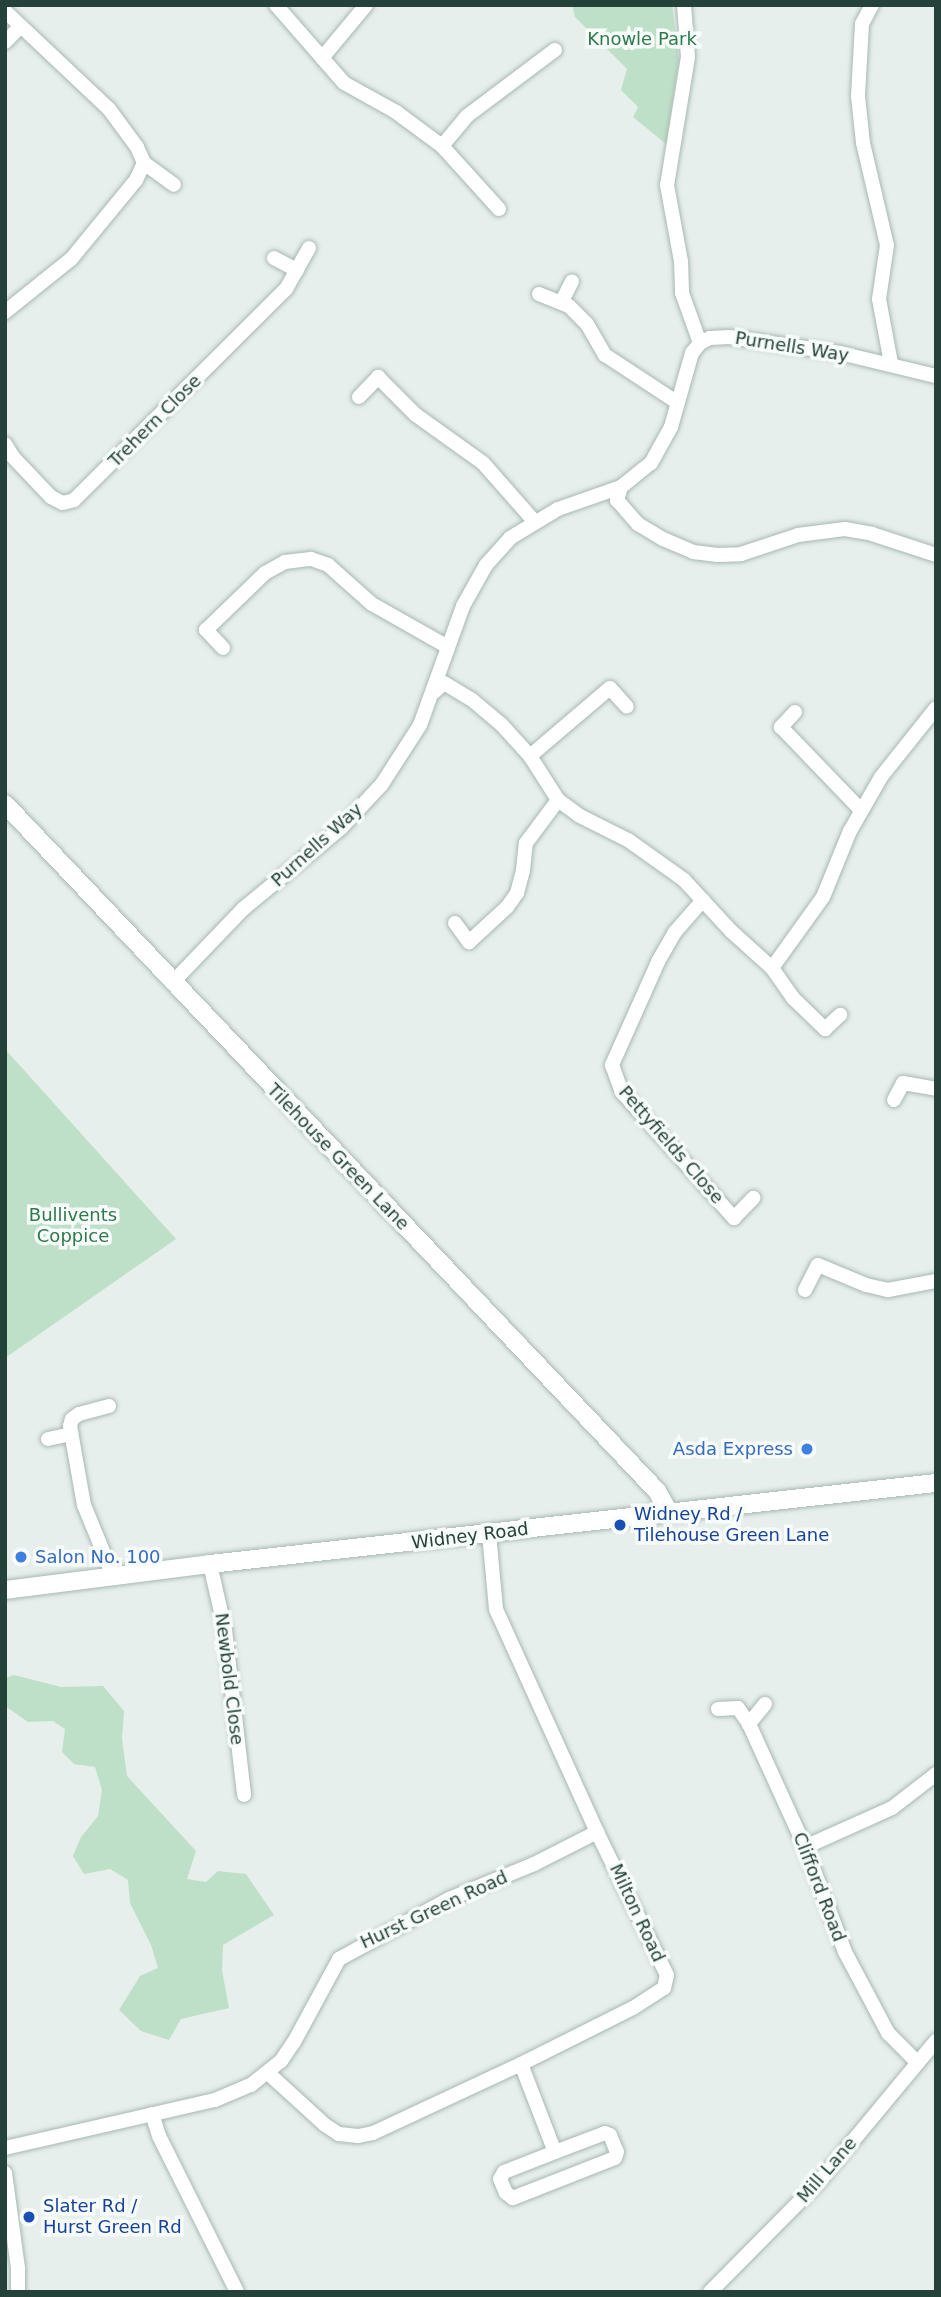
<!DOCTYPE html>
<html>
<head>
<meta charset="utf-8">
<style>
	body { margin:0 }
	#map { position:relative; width:941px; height:2297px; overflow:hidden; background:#e6efeb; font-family:"DejaVu Sans",sans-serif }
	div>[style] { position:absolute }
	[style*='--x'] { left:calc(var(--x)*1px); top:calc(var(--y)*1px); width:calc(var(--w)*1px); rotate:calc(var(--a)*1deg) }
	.green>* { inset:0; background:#bfe0c8 }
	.roads { filter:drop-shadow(0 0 2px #a8b8b2) drop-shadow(0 0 2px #a8b8b2) }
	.minor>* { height:14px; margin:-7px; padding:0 7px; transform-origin:7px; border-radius:7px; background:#fff }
	.tertiary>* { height:18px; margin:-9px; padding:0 9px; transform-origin:9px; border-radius:9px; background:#fff }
	.dots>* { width:19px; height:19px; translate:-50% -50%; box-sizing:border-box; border:4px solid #f7fbf9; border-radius:50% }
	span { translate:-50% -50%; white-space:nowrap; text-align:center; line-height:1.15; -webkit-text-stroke:7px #f7fbf9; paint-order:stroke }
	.park-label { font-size:18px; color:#2d7a4b }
	.street-label { font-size:18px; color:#24423a }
	.shop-label { font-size:18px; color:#366cbe }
	.right { translate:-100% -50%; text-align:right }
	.left { translate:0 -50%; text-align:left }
	.transit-label { font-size:18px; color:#164399 }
	.frame { position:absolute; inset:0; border:7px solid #24423a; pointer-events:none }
</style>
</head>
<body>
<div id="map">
	<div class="green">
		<i style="clip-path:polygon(572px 5px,672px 5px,679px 60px,666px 144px,633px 117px,638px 107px,621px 90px,627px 69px,575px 17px)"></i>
		<i style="clip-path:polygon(5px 1049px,176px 1239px,5px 1358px)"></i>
		<i style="clip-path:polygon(14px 1675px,61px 1687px,103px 1686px,124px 1711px,122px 1739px,127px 1776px,196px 1851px,187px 1879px,206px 1882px,218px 1871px,246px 1874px,274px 1915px,223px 1945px,222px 1970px,229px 2008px,181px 2019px,169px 2040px,141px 2031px,119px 2010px,140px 1976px,158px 1968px,151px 1945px,130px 1903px,128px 1880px,110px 1869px,84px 1874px,73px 1856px,81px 1837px,98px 1816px,102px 1790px,95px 1767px,74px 1764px,62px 1752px,65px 1729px,53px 1721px,28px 1722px,5px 1706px,5px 1678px)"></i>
	</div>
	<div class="roads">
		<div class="minor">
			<i style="--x:276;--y:5;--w:103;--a:48.9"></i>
			<i style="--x:344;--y:83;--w:60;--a:29.1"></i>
			<i style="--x:396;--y:112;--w:57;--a:36.5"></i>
			<i style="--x:442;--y:146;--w:85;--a:47.9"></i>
			<i style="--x:684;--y:5;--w:52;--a:85.6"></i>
			<i style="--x:688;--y:57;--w:130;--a:99.3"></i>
			<i style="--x:667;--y:185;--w:77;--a:79.6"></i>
			<i style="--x:681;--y:261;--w:32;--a:88"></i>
			<i style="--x:682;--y:293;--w:53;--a:70.2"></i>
			<i style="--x:872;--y:5;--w:21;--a:118"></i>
			<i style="--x:862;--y:24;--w:72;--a:93.2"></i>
			<i style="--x:858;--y:96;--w:47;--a:83.9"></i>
			<i style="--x:863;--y:143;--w:105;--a:76.8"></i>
			<i style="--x:887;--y:245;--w:55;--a:98.4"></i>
			<i style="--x:879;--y:299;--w:65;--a:79.4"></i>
			<i style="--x:5;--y:11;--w:143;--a:43.3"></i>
			<i style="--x:109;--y:109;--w:47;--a:53.6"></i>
			<i style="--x:137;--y:147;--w:17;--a:66"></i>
			<i style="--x:144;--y:163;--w:19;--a:115"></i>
			<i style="--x:136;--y:180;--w:102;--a:129.4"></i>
			<i style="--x:71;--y:259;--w:85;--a:141.2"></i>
			<i style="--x:5;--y:42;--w:21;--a:-45"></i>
			<i style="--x:322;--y:58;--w:69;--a:-50.3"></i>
			<i style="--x:442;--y:146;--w:39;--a:-50"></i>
			<i style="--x:467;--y:116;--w:110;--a:-36.9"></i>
			<i style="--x:144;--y:163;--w:37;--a:36"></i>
			<i style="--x:274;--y:258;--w:26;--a:28"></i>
			<i style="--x:539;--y:294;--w:32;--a:22"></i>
			<i style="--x:569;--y:306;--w:25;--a:45"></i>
			<i style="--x:587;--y:324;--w:36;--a:60"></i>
			<i style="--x:605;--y:355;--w:87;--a:33.3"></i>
			<i style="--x:562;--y:301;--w:22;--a:-63"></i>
			<i style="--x:359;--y:397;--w:28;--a:-46"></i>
			<i style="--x:378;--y:377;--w:54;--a:45"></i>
			<i style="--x:416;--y:415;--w:82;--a:35.6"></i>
			<i style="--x:483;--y:463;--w:79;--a:48.6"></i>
			<i style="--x:5;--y:444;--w:15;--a:58"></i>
			<i style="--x:13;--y:457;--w:55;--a:46.5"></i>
			<i style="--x:51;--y:497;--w:13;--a:27"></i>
			<i style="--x:63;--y:503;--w:11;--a:-15"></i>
			<i style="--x:74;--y:500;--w:299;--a:-44.9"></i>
			<i style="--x:286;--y:289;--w:47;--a:-60.7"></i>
			<i style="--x:621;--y:487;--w:14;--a:107"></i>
			<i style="--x:617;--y:500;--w:32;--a:49"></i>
			<i style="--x:638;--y:524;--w:29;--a:31"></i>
			<i style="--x:663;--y:539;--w:33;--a:23"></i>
			<i style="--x:693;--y:552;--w:25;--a:7"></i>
			<i style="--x:718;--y:555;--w:23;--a:-2"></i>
			<i style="--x:741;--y:554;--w:60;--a:-18.4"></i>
			<i style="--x:798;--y:535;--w:47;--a:-7.3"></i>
			<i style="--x:845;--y:529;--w:27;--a:10"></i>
			<i style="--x:872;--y:534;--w:67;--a:18.2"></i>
			<i style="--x:223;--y:648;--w:25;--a:-133"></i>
			<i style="--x:206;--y:630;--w:82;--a:-44"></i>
			<i style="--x:265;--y:573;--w:23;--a:-29"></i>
			<i style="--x:285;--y:562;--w:26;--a:-7"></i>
			<i style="--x:311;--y:559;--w:18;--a:19"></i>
			<i style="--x:328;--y:565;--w:59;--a:41.6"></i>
			<i style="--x:372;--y:604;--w:87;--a:29.5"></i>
			<i style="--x:434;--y:692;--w:13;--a:-42"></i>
			<i style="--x:444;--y:683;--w:31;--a:31"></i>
			<i style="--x:471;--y:699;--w:39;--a:40"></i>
			<i style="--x:501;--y:724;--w:43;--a:47.8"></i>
			<i style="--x:530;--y:756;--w:52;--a:57.5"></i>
			<i style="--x:558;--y:800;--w:27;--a:36"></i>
			<i style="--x:580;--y:816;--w:54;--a:26.6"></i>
			<i style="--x:628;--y:840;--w:69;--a:35.5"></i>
			<i style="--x:684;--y:880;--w:69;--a:47.3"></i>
			<i style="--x:731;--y:931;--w:55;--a:42.1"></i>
			<i style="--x:772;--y:968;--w:87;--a:-54.3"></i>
			<i style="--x:823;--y:897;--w:71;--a:-67.8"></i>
			<i style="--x:850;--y:831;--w:62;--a:-60.1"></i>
			<i style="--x:881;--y:777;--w:88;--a:-51.4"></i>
			<i style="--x:795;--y:712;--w:21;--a:133"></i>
			<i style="--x:781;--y:727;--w:115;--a:46.1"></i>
			<i style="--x:530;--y:756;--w:105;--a:-40.4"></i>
			<i style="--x:610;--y:688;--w:25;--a:48"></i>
			<i style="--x:703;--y:900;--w:43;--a:131.2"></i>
			<i style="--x:675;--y:932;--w:34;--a:120"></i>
			<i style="--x:658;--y:962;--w:113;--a:114.1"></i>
			<i style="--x:612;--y:1065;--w:29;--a:70"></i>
			<i style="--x:622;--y:1092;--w:169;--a:48.4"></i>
			<i style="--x:734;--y:1218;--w:28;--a:-46"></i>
			<i style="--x:455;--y:923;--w:24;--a:54"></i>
			<i style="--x:469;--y:942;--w:52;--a:-42.6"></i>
			<i style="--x:507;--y:907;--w:17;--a:-54"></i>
			<i style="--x:517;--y:893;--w:24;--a:-75"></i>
			<i style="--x:523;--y:870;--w:27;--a:-84"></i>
			<i style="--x:526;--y:843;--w:54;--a:-53.3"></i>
			<i style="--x:772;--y:968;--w:37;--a:55"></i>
			<i style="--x:793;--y:998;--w:45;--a:44.1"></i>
			<i style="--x:825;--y:1029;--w:21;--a:-43"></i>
			<i style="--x:172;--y:983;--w:103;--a:-46.2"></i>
			<i style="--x:243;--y:909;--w:127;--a:-39.6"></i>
			<i style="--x:341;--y:828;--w:60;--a:-47"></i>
			<i style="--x:382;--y:784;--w:70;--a:-57.2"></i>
			<i style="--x:420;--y:725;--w:127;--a:-70.1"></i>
			<i style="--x:463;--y:606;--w:47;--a:-60.7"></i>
			<i style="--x:486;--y:565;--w:36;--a:-48"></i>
			<i style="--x:510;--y:538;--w:56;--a:-31.1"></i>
			<i style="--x:558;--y:509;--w:67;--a:-19.2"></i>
			<i style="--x:621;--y:487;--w:38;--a:-39"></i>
			<i style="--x:651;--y:463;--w:41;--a:-60.9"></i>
			<i style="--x:671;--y:427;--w:77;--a:-74.2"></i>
			<i style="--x:692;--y:353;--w:13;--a:-51"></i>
			<i style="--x:700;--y:343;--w:11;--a:-27"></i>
			<i style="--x:710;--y:338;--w:19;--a:-3"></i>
			<i style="--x:729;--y:337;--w:112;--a:8.2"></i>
			<i style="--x:840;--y:353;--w:99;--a:13.5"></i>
			<i style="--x:894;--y:1100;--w:19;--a:-62"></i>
			<i style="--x:903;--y:1083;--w:34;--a:10"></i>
			<i style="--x:805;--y:1290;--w:28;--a:-63"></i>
			<i style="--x:818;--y:1265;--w:52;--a:22.6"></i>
			<i style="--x:866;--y:1285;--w:23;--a:13"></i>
			<i style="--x:888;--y:1290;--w:49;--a:-10.6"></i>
			<i style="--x:109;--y:1406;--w:31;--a:165"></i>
			<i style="--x:79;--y:1414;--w:9;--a:144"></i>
			<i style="--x:72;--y:1419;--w:7;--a:106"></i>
			<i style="--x:70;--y:1426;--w:80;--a:80"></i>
			<i style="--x:84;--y:1505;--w:79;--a:67.7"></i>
			<i style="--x:48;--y:1439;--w:24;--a:-12"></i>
			<i style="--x:210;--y:1564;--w:68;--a:77.2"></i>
			<i style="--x:225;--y:1630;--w:166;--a:83.4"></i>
			<i style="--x:765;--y:1704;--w:26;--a:129"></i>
			<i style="--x:749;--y:1724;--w:135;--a:65.5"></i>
			<i style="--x:805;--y:1847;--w:112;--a:69.1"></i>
			<i style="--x:845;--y:1952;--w:92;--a:62"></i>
			<i style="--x:888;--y:2033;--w:42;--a:45"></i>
			<i style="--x:718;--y:1709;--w:20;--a:-3"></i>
			<i style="--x:738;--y:1708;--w:19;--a:55"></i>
			<i style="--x:805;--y:1847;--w:95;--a:-24.1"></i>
			<i style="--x:892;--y:1808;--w:56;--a:-37.7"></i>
			<i style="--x:521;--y:2064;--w:94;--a:68.9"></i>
			<i style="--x:555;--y:2152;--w:53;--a:-20.8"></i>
			<i style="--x:605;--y:2133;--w:5;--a:22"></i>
			<i style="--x:610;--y:2135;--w:18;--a:68"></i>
			<i style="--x:617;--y:2152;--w:6;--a:108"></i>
			<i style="--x:615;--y:2158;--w:110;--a:158.6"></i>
			<i style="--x:513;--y:2198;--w:9;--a:-144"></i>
			<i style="--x:506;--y:2193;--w:15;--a:-113"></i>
			<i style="--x:500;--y:2179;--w:8;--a:-60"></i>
			<i style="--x:504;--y:2172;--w:55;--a:-21.4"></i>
			<i style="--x:268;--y:2073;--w:77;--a:42.4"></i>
			<i style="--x:325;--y:2125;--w:17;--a:33"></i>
			<i style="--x:339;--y:2134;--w:19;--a:6"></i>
			<i style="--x:358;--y:2136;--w:15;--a:-11"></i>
			<i style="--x:373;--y:2133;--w:163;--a:-25"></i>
			<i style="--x:521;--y:2064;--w:125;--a:-26.6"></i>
			<i style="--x:633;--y:2008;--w:37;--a:-33"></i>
			<i style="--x:664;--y:1988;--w:13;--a:-77"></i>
			<i style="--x:667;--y:1975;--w:159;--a:-116.1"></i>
			<i style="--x:597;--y:1832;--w:245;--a:-114.4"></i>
			<i style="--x:496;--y:1609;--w:75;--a:-95.3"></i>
			<i style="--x:152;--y:2114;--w:23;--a:72"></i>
			<i style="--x:159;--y:2136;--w:174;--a:63.4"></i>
			<i style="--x:5;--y:2148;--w:215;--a:-12.9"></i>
			<i style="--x:215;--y:2100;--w:39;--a:-23"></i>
			<i style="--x:251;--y:2085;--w:38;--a:-39"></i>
			<i style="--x:281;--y:2061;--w:23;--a:-56"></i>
			<i style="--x:294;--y:2042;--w:94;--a:-61.5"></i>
			<i style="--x:339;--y:1959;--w:125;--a:-28.6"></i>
			<i style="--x:449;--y:1899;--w:92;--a:-22.4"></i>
			<i style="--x:534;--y:1864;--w:71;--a:-26.9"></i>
			<i style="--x:5;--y:2173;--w:96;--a:82.2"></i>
			<i style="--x:18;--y:2268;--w:24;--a:90"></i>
			<i style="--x:710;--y:2292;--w:153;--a:-45.3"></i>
			<i style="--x:818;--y:2183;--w:185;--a:-50.3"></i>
		</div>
		<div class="tertiary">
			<i style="--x:5;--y:804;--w:947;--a:46.5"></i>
			<i style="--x:657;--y:1491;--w:23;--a:61"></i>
			<i style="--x:5;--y:1590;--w:207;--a:-7.2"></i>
			<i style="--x:210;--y:1564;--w:731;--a:-6.37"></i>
		</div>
	</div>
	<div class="dots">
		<i style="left:807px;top:1449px;background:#3f7fe0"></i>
		<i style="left:620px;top:1525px;background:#1a4fb4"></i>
		<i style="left:21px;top:1557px;background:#3f7fe0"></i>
		<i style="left:29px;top:2217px;background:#1a4fb4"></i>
	</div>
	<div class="park-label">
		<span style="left:642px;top:39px">Knowle Park</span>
		<span style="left:73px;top:1226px">Bullivents<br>Coppice</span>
	</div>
	<div class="street-label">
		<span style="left:792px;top:347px;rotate:9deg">Purnells Way</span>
		<span style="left:155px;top:421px;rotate:-45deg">Trehern Close</span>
		<span style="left:317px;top:845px;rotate:-42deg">Purnells Way</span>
		<span style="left:671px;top:1145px;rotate:49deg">Pettyfields Close</span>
		<span style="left:338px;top:1157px;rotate:46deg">Tilehouse Green Lane</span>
		<span style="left:470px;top:1536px;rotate:-7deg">Widney Road</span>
		<span style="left:229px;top:1679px;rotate:83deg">Newbold Close</span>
		<span style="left:819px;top:1887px;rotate:69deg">Clifford Road</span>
		<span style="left:434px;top:1910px;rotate:-25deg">Hurst Green Road</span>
		<span style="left:637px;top:1913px;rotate:65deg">Milton Road</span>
		<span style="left:827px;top:2170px;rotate:-49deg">Mill Lane</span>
	</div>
	<div class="shop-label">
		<span class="right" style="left:793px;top:1449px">Asda Express</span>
		<span class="left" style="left:35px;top:1557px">Salon No. 100</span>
	</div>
	<div class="transit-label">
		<span class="left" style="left:634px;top:1525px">Widney Rd /<br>Tilehouse Green Lane</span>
		<span class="left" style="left:43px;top:2217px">Slater Rd /<br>Hurst Green Rd</span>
	</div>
	<div class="frame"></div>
</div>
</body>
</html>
